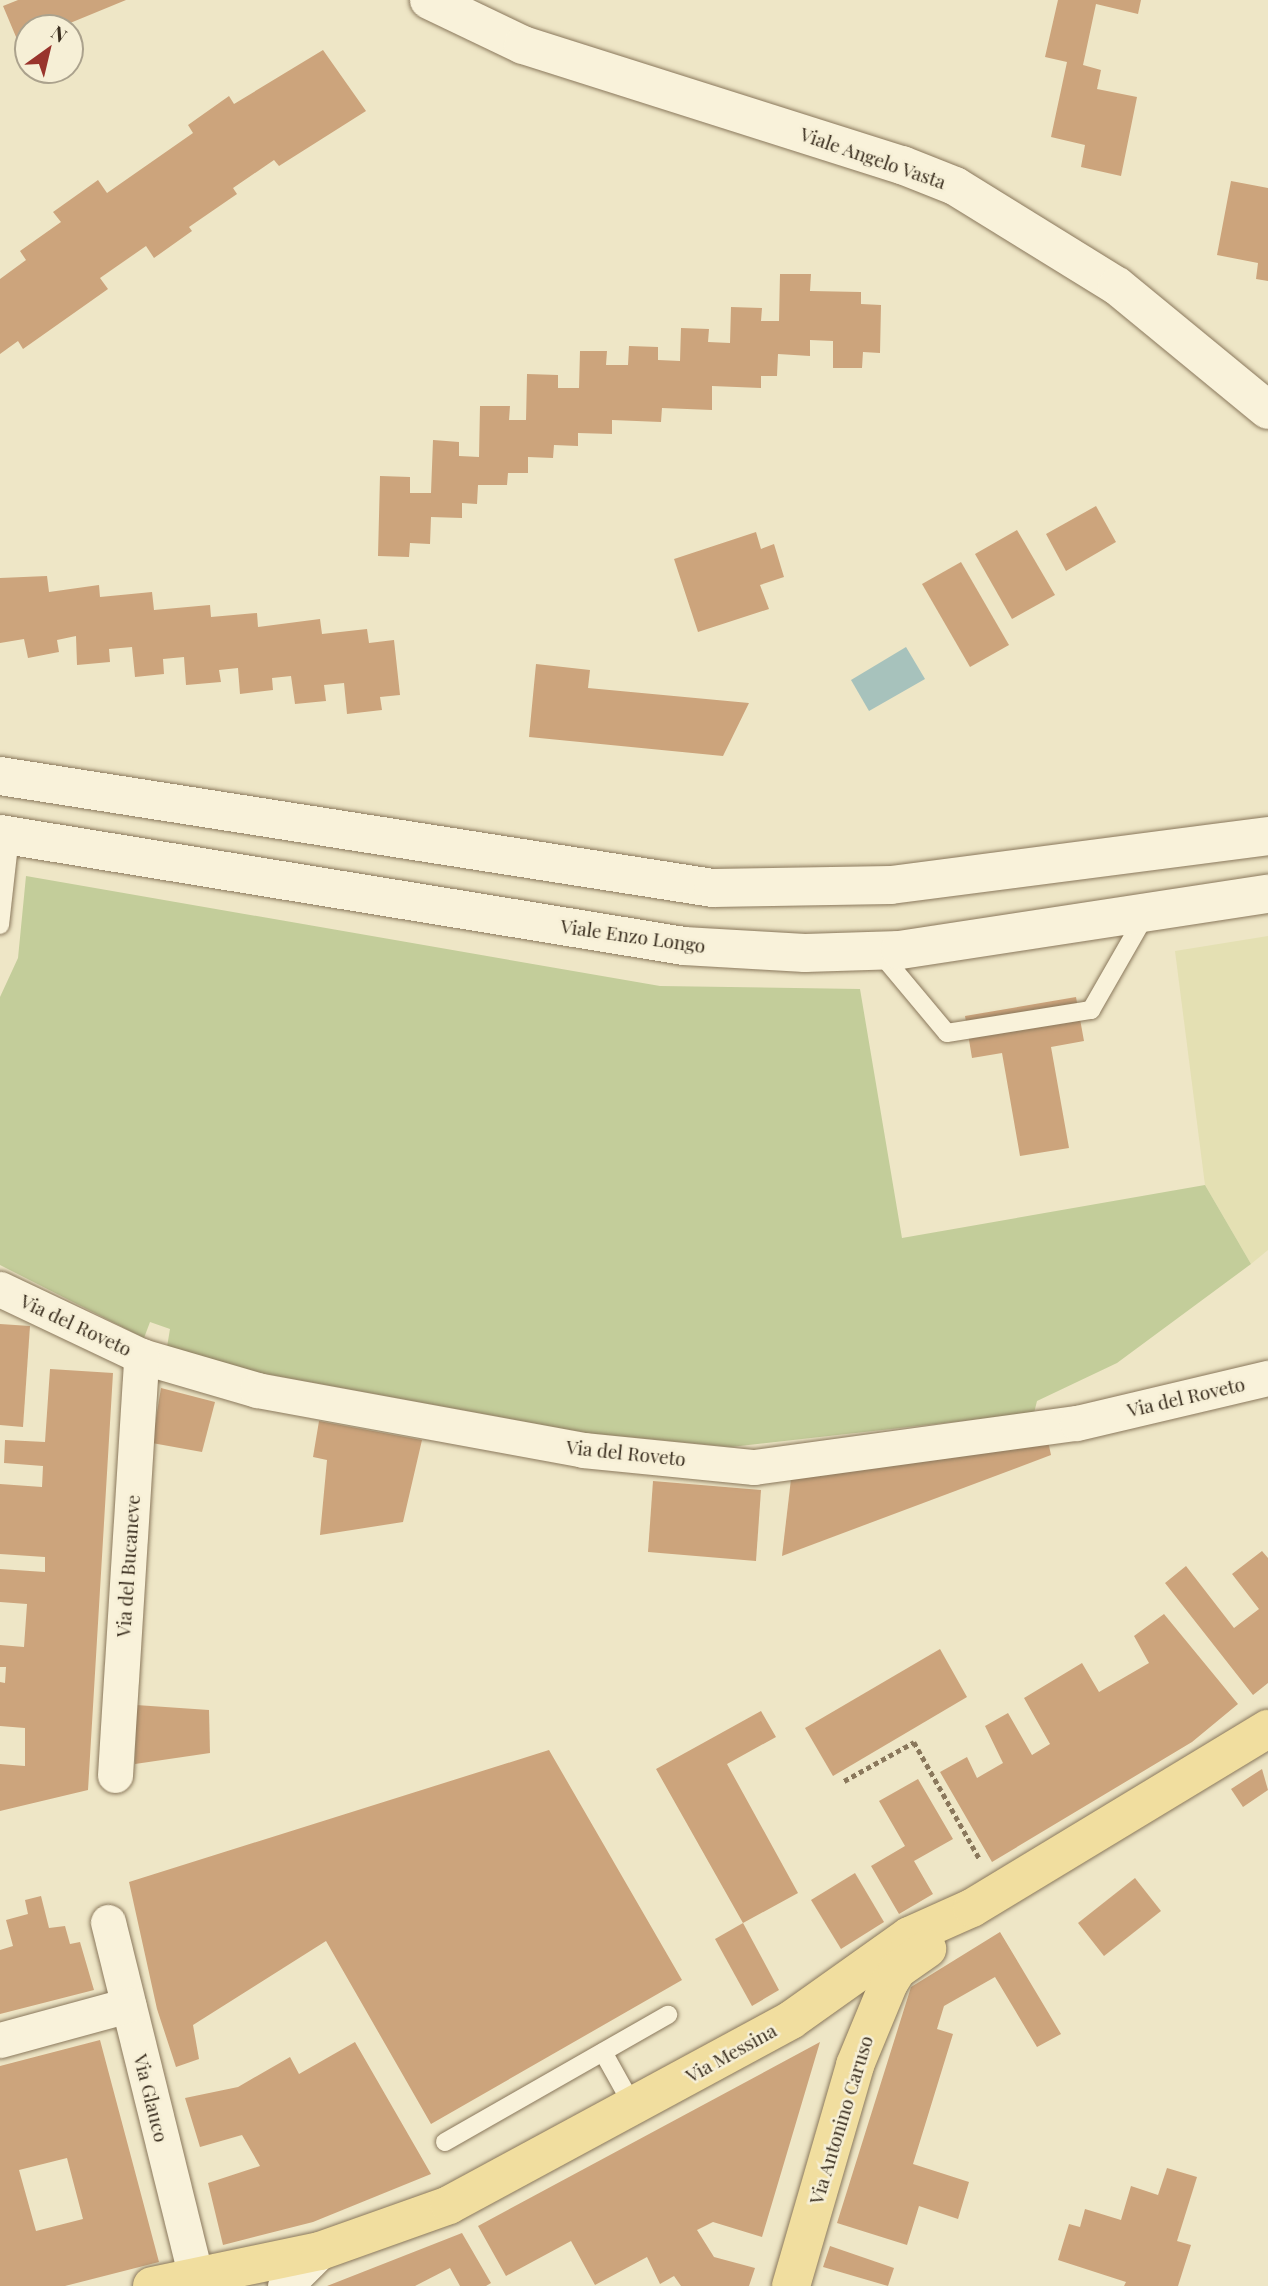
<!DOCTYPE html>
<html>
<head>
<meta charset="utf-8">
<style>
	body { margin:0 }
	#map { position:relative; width:1268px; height:2286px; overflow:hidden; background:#eee6c6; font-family:"Playfair Display",serif }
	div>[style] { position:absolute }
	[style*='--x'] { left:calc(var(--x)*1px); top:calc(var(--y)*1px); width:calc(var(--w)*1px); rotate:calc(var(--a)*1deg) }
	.farmland>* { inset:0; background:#e4e0b3 }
	.green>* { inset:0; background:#c3cd9a }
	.water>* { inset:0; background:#a7c2bc }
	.building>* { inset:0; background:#cca47c }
	.path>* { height:4.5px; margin-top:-2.25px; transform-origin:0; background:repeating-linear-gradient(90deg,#8a785c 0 5px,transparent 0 8.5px) }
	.roads { filter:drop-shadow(0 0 2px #8a785c) drop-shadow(0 0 2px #8a785c) }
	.lane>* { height:18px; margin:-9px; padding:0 9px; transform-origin:9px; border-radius:9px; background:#f9f2da }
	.street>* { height:35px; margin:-17.5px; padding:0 17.5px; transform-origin:17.5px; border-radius:17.5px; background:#f9f2da }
	.secondary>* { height:38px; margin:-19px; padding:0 19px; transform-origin:19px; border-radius:19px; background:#f9f2da }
	.primary>* { height:38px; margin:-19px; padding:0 19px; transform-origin:19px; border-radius:19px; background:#f1de9f }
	span { translate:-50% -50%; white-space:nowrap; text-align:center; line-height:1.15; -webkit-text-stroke:5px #f6efd6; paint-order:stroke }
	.street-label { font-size:19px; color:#3a2e1f }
	.north { position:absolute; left:14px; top:14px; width:70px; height:70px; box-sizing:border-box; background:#f6efd6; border:2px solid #aba28d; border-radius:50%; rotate:34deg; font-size:19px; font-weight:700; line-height:28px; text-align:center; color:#3a2e1f }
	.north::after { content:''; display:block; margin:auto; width:24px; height:32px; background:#99342c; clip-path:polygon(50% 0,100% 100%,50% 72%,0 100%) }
</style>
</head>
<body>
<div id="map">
	<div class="farmland">
		<i style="clip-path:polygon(1268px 936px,1268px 1250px,1251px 1264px,1205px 1185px,1175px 951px)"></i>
	</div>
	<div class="green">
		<i style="clip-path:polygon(26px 876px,660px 986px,860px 989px,902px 1238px,1205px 1185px,1251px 1264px,1117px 1363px,1037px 1401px,1034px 1413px,731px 1447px,587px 1433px,222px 1366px,167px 1347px,170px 1329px,150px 1322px,144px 1338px,0 1265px,0 997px,18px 958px)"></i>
	</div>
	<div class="water">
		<i style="clip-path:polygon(906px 647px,925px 679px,869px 711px,851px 680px)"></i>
	</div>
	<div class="building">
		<i style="clip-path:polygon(18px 0,126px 0,58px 28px,28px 28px,28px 40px,19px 44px,3px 6px)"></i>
		<i style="clip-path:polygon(1058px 0,1141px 0,1138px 14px,1096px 4px,1083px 65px,1101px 70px,1097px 89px,1137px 97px,1121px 176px,1081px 167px,1085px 145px,1051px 137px,1067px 62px,1045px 57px)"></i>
		<i style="clip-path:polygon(323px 50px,366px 111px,279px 166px,274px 160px,233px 188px,237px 194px,189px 227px,192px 231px,154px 258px,146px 246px,100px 278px,108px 289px,23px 349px,18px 341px,0 354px,0 279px,26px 260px,20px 251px,61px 222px,53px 212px,98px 180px,107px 193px,193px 133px,188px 125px,229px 96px,234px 104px)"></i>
		<i style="clip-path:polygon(1231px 181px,1268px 188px,1268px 281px,1256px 279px,1258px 263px,1217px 255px)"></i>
		<i style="clip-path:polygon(780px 274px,811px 274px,810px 291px,861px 292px,861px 304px,881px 305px,880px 353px,863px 352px,862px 368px,833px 368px,833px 341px,810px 340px,810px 356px,778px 354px,777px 376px,761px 376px,761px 388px,712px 386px,712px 410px,662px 408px,661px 422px,612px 420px,612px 434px,578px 433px,578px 446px,554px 445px,553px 458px,528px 457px,528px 473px,508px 473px,507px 485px,478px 485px,477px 504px,462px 503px,462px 518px,431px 517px,430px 544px,410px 543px,409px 557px,378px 556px,380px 476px,410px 477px,410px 493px,431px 493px,433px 440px,459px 442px,459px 456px,479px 457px,480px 406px,510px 406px,509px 420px,526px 420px,527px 374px,558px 375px,558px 388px,579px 388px,580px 351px,607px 351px,606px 365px,628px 365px,629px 346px,658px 347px,658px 360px,680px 361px,681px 328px,709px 329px,708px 342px,730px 343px,731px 307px,762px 308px,761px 321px,779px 321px)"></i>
		<i style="clip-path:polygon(1096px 506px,1116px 542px,1066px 571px,1046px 534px)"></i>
		<i style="clip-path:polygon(1017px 530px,1055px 595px,1012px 619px,975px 554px)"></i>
		<i style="clip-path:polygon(756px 532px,761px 549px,774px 544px,784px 577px,760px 585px,769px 609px,698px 632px,674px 559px)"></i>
		<i style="clip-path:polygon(961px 562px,1009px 645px,970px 667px,922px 584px)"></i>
		<i style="clip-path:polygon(47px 576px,49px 592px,99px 585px,100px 597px,152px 592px,154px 610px,210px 605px,211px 617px,257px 613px,258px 627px,320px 619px,322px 634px,367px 629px,369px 643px,394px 640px,400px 695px,380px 697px,382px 710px,347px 714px,344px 683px,324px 685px,326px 701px,295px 704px,291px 676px,272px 678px,273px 690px,240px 694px,238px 668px,219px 670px,221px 682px,186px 685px,184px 657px,163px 659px,164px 674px,135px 677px,132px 647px,109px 649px,110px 662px,77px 665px,76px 636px,57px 640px,59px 652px,28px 658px,24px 639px,0 643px,0 578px)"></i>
		<i style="clip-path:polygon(536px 664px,590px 670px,588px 688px,749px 703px,723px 756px,529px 737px)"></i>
		<i style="clip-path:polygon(1076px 997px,1084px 1041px,1051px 1047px,1069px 1148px,1020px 1156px,1002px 1053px,972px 1058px,965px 1016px)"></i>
		<i style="clip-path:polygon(0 1324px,30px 1326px,23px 1427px,0 1425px)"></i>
		<i style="clip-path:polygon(50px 1369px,113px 1373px,88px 1790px,0 1811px,0 1764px,25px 1766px,25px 1728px,0 1726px,0 1682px,5px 1683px,6px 1667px,0 1667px,0 1645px,24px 1647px,27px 1604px,0 1602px,0 1569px,45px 1572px,45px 1557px,0 1554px,0 1484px,42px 1487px,43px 1466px,4px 1463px,5px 1440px,45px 1442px)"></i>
		<i style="clip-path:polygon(161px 1388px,215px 1402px,202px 1452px,152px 1443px)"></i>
		<i style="clip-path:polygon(319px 1421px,422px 1440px,403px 1522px,320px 1535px,327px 1460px,313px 1457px)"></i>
		<i style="clip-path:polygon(1048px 1441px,1051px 1455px,782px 1556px,791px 1479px)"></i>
		<i style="clip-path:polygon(653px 1481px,761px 1490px,756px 1561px,648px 1552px)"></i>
		<i style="clip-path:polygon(1262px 1551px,1268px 1558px,1268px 1683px,1253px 1695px,1165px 1583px,1186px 1566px,1234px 1628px,1259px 1609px,1232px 1574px)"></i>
		<i style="clip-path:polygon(1164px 1614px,1238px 1704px,1192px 1742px,992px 1862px,940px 1772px,967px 1757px,977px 1778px,1003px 1763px,985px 1726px,1008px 1713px,1032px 1755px,1050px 1744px,1024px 1698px,1082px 1663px,1099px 1692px,1149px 1663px,1134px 1636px)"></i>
		<i style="clip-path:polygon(940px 1649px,967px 1697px,833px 1776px,805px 1728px)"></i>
		<i style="clip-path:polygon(136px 1705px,209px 1710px,210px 1753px,135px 1764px)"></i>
		<i style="clip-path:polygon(761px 1711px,776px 1737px,727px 1764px,798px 1893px,743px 1923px,656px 1769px)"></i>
		<i style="clip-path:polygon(549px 1750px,682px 1980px,431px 2124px,326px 1941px,193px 2025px,199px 2059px,176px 2067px,157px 2009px,129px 1882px)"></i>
		<i style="clip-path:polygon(1262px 1769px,1268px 1790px,1243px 1807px,1231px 1789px)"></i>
		<i style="clip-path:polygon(918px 1779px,953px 1839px,914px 1861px,933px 1894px,899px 1914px,871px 1866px,905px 1846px,879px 1801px)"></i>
		<i style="clip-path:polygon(855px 1873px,884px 1922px,841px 1949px,811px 1900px)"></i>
		<i style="clip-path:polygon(1135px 1878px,1161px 1911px,1104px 1956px,1078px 1923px)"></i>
		<i style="clip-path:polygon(41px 1896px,49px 1928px,65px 1926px,70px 1944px,80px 1942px,94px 1990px,0 2014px,0 1950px,13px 1946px,6px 1920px,28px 1914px,25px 1900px)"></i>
		<i style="clip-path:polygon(743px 1923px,779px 1990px,752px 2006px,715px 1939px)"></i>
		<i style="clip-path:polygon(1000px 1932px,1061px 2034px,1037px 2047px,995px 1977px,944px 2006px,937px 2029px,953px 2034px,913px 2164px,969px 2182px,958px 2219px,919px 2206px,907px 2245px,837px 2223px,911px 1987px)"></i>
		<i style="clip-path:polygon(evenodd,100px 2040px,159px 2262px,65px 2286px,0 2286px,0 2066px,100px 2040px,67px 2158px,83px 2219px,36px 2231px,19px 2170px,67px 2158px)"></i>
		<i style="clip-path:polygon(355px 2042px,431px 2174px,313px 2222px,223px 2245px,208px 2183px,260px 2166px,242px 2135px,200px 2147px,185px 2098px,238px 2087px,290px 2057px,299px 2074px)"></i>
		<i style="clip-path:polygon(820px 2042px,762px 2237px,713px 2222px,697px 2230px,714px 2257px,755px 2268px,749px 2286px,681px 2286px,674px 2276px,660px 2284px,647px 2257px,595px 2285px,571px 2241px,506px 2276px,478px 2226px)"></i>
		<i style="clip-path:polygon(1167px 2168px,1197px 2177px,1177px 2241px,1191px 2245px,1178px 2286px,1124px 2286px,1126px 2282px,1058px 2260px,1069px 2224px,1080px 2227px,1085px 2209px,1121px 2220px,1131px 2186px,1158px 2195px)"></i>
		<i style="clip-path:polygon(462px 2233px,491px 2283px,486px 2286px,460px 2286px,450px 2268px,415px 2286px,327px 2286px)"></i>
		<i style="clip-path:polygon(830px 2246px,894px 2268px,888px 2286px,823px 2267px)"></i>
	</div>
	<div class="path">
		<i style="--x:844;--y:1781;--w:80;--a:-29.1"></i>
		<i style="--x:914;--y:1742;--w:133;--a:60.7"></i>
	</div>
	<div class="roads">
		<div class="lane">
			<i style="--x:0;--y:925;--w:90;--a:-83.6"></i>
			<i style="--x:880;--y:953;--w:104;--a:50.1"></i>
			<i style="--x:947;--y:1033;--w:146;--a:-9.1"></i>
			<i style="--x:1091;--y:1010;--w:111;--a:-60.2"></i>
			<i style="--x:603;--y:2052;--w:62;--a:60.9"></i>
			<i style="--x:445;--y:2142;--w:257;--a:-29.7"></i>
		</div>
		<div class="street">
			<i style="--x:0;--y:1289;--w:156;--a:25.4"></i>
			<i style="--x:141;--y:1356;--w:121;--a:16.3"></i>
			<i style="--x:257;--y:1390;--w:331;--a:10.4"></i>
			<i style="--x:583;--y:1450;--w:172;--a:5.7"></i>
			<i style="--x:754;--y:1467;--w:326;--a:-7.8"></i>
			<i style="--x:1077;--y:1423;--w:196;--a:-13.3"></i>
			<i style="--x:115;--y:1775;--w:420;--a:-86.4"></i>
			<i style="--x:108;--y:1922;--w:363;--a:76.1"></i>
			<i style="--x:0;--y:2040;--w:133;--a:-15.3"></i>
			<i style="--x:285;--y:2286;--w:49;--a:-45"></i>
		</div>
		<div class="secondary">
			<i style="--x:429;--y:0;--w:104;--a:25.6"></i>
			<i style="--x:523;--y:45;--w:398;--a:17.6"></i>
			<i style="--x:902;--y:165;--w:57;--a:21.6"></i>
			<i style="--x:955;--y:186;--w:190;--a:31.7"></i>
			<i style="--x:1117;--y:286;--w:195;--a:39.4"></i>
			<i style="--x:0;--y:776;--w:722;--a:8.93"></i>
			<i style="--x:713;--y:888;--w:178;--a:-1"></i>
			<i style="--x:891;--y:885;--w:380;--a:-7.4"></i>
			<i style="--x:0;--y:834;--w:693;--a:9.3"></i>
			<i style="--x:684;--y:946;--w:121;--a:3.3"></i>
			<i style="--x:805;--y:953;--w:95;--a:-1.8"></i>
			<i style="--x:900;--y:950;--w:372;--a:-8.7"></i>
		</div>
		<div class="primary">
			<i style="--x:152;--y:2286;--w:172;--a:-11.8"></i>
			<i style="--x:320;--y:2251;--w:137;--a:-19.6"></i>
			<i style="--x:449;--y:2205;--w:389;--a:-28.4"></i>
			<i style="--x:791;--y:2020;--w:145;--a:-35.4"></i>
			<i style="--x:909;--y:1936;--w:69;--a:-24"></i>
			<i style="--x:972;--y:1908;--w:346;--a:-31.2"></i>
			<i style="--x:791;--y:2286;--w:230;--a:-73.8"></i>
			<i style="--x:855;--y:2065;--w:89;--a:-67.5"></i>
			<i style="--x:889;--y:1983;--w:15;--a:-58"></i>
			<i style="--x:897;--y:1970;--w:37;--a:-35"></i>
		</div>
	</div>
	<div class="street-label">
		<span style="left:873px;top:158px;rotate:19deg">Viale Angelo Vasta</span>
		<span style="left:633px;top:936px;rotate:8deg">Viale Enzo Longo</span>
		<span style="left:76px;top:1325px;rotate:25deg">Via del Roveto</span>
		<span style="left:1186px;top:1397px;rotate:-13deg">Via del Roveto</span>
		<span style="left:626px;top:1453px;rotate:6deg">Via del Roveto</span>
		<span style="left:128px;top:1566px;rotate:-86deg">Via del Bucaneve</span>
		<span style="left:731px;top:2053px;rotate:-29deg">Via Messina</span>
		<span style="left:151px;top:2098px;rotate:76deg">Via Glauco</span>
		<span style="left:841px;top:2120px;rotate:-73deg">Via Antonino Caruso</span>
	</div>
	<div class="north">N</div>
</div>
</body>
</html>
